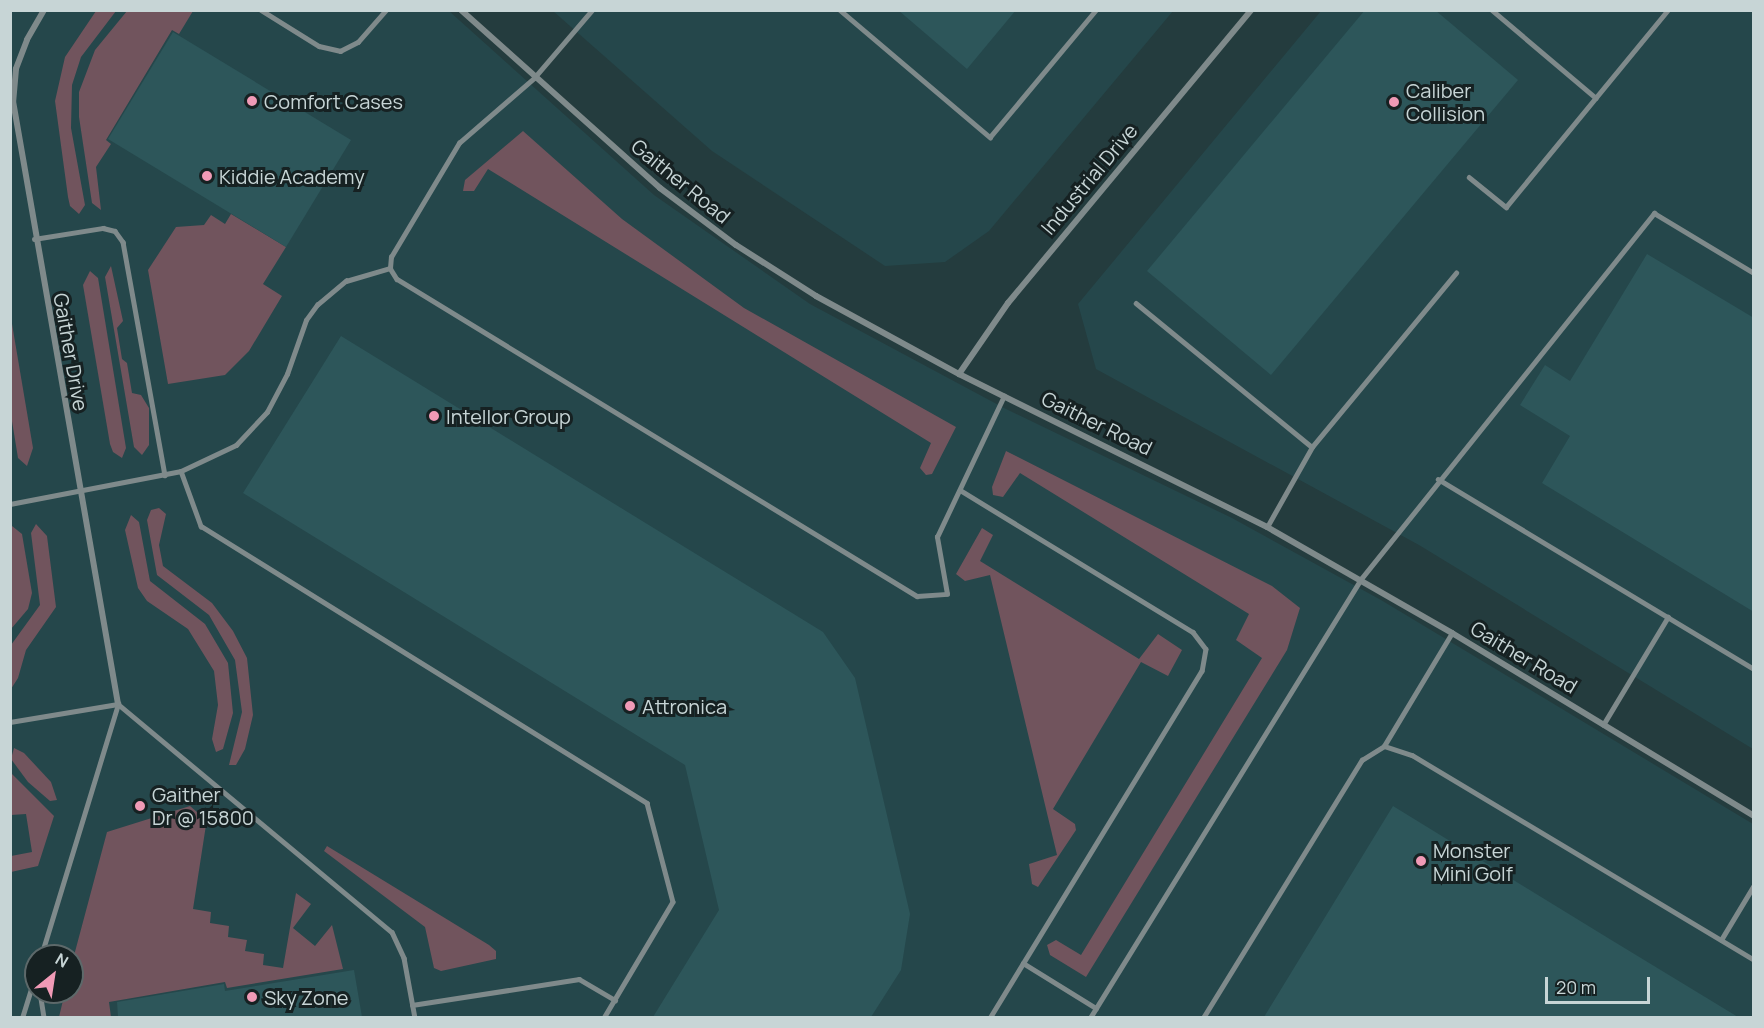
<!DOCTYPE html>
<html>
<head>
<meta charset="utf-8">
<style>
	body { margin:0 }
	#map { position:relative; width:1764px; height:1028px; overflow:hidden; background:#243c3e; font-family:Manrope,sans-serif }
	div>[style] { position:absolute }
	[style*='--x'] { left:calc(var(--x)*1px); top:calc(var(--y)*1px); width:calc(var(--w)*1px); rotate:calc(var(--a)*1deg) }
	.built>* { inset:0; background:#25474b }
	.green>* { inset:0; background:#71545d }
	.building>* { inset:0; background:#2d565a }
	.lane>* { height:4.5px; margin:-2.25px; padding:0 2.25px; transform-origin:2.25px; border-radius:2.25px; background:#7f8a8b }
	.street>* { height:6px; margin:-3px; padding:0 3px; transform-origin:3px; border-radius:3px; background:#7f8a8b }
	.dots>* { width:16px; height:16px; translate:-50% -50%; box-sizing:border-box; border:3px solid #162122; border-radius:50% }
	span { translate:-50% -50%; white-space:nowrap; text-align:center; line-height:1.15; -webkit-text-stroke:6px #162122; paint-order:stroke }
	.poi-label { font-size:20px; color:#c7d5d6 }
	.left { translate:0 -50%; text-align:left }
	.street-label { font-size:20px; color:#c7d5d6 }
	.frame { position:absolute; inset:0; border:12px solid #c7d5d6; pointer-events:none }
	.north { position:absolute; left:24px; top:944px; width:60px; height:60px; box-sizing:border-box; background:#162122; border:2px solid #5d696a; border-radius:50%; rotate:30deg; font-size:16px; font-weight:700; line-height:24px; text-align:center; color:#c7d5d6 }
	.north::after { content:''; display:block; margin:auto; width:21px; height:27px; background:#f09ab6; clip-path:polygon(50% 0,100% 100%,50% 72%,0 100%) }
	.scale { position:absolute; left:1545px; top:977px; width:105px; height:27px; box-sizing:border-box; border:3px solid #c7d5d6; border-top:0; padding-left:8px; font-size:18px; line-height:21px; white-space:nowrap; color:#c7d5d6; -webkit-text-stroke:4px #162122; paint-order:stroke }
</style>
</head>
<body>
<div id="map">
	<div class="built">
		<i style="clip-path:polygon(evenodd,10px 11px,449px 11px,654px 195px,810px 304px,1006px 409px,1232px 518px,1381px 600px,1753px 824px,1753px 1017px,11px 1017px,10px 11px,36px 956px,72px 956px,72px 992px,36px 992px,36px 956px)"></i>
		<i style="clip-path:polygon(553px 11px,1173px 11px,989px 231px,945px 262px,885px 266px,712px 151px)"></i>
		<i style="clip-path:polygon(1321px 11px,1753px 11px,1753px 749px,1419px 545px,1096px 369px,1078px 304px)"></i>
	</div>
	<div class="green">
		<i style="clip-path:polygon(96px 11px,116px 11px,81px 57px,72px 85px,71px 128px,85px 205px,79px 214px,70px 206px,68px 197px,55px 101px,65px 57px)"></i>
		<i style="clip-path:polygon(127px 11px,193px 11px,179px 34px,172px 30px,106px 140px,111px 144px,96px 167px,101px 210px,92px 203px,79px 117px,79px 92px,95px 50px)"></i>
		<i style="clip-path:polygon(523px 131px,622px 219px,744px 308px,956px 427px,932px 474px,926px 475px,920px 468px,931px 443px,488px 169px,474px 191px,463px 191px,465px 180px)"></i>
		<i style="clip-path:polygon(231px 214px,286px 247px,263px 284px,282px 296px,249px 351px,225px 375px,168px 384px,148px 270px,176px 227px,204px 225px,211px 215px,225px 224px)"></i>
		<i style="clip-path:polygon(111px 266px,123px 321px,117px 328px,122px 359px,127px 363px,132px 393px,141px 395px,149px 408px,149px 445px,142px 455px,134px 447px,105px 277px)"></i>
		<i style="clip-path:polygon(90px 271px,98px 278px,126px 448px,122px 458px,113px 452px,110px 444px,83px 285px)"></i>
		<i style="clip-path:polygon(11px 318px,33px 448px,27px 466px,18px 458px,11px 415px)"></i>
		<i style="clip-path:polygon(1006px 451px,1272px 586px,1300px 608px,1287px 650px,1086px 977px,1050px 955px,1047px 945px,1056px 940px,1081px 955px,1262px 658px,1236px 640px,1249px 614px,1020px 473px,1003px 497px,993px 495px,992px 487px)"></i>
		<i style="clip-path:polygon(159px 508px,166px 514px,159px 545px,163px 566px,212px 603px,233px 631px,247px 658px,253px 715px,245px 749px,236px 765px,229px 765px,242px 712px,235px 660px,209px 615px,157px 575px,147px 520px,151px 510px)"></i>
		<i style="clip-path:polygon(131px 515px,139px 522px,150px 581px,205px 624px,228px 663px,233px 713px,223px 749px,216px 752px,212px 739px,218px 705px,214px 671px,188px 629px,147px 601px,138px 588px,125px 530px)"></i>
		<i style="clip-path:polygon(36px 524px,47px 536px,56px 607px,26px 650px,18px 678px,11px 689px,11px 645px,40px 605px,31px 533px)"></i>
		<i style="clip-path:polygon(12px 526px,22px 534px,32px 593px,28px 609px,11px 629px)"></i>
		<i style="clip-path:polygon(982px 528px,993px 535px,980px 561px,1139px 659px,1158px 634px,1182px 650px,1168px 676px,1141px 662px,1053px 809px,1075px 824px,1076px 830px,1038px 887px,1032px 884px,1029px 864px,1057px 855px,990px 575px,965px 581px,956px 574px)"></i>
		<i style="clip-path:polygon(14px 748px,24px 753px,51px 782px,57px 800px,50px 801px,28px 782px,11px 759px)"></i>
		<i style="clip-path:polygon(11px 773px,54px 816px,38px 866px,11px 872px,11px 856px,32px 852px,26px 814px,11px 815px)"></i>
		<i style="clip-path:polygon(190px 806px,204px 818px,206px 825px,193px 909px,211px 912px,210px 923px,229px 926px,228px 937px,247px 940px,245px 951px,264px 954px,263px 965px,283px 968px,296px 893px,311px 904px,293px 928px,315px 946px,332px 925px,343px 969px,227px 988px,225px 982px,109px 1002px,111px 1017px,59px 1017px,65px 992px,72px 992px,72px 963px,107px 832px)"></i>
		<i style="clip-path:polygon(327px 846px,489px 945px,496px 951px,496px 959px,441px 971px,434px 968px,425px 927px,324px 851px)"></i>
	</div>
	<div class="building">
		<i style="clip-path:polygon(898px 10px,1016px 10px,967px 69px)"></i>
		<i style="clip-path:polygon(1365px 10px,1435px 10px,1518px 80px,1271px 375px,1147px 271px)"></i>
		<i style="clip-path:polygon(173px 32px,351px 140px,286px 247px,108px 139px)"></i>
		<i style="clip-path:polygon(1647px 254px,1754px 318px,1754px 612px,1542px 483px,1570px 436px,1520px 405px,1545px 365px,1570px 381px)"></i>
		<i style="clip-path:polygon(341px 336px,823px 632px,855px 678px,910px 914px,901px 970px,871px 1017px,653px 1017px,719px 910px,685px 765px,243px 493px)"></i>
		<i style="clip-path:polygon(1393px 806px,1608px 938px,1738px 1017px,1264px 1017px)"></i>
		<i style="clip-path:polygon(354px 970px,362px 1017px,118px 1017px,117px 1002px,224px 984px,225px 991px)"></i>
	</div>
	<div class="lane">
		<i style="--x:261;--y:10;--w:68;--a:31.8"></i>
		<i style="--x:319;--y:46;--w:22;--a:13"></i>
		<i style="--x:340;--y:51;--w:20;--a:-27"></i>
		<i style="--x:358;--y:42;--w:43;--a:-48.8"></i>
		<i style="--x:840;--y:10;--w:197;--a:40.3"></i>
		<i style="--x:990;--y:137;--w:165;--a:-50.2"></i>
		<i style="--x:1492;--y:10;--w:136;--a:40.2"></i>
		<i style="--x:1469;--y:177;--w:48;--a:39"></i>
		<i style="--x:1506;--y:207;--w:255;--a:-50.6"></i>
		<i style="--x:34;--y:239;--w:70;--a:-9.1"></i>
		<i style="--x:103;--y:228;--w:12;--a:14"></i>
		<i style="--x:115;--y:231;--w:14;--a:54"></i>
		<i style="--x:123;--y:242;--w:237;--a:79.8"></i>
		<i style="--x:390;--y:268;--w:13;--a:58"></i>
		<i style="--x:397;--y:279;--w:609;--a:31.37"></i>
		<i style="--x:917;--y:596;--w:30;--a:-4"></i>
		<i style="--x:947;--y:594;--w:58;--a:-100"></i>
		<i style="--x:937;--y:537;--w:156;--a:-64.6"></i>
		<i style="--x:1136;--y:303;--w:227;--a:39.3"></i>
		<i style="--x:181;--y:471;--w:59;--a:70"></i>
		<i style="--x:201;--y:526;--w:525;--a:31.84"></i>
		<i style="--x:647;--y:803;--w:102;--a:75.3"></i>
		<i style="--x:673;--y:902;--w:135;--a:120.7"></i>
		<i style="--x:1438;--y:479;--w:369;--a:31"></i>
		<i style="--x:960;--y:490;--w:273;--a:31.4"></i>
		<i style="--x:1193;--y:632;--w:21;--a:53"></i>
		<i style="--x:1206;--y:649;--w:22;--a:100"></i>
		<i style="--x:1202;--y:671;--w:407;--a:121.4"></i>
		<i style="--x:10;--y:504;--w:174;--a:-10.9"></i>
		<i style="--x:181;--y:471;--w:61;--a:-25.3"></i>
		<i style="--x:236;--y:445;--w:45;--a:-46.8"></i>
		<i style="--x:267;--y:412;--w:43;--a:-62.2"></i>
		<i style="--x:287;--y:374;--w:57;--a:-70.6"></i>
		<i style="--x:306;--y:320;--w:19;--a:-54"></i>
		<i style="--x:317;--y:305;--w:38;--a:-40"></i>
		<i style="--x:346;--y:281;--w:46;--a:-16.5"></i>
		<i style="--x:390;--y:268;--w:11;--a:-85"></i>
		<i style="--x:391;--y:257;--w:133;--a:-59.2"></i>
		<i style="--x:459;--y:143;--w:99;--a:-40.9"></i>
		<i style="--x:534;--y:78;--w:89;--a:-49.5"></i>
		<i style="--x:1267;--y:527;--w:92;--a:-60.6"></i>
		<i style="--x:1312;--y:447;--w:226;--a:-50.4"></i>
		<i style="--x:10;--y:722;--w:109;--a:-9.5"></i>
		<i style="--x:118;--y:704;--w:356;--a:39.8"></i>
		<i style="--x:392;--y:932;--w:29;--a:65"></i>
		<i style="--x:404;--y:958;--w:61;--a:79.6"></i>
		<i style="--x:1603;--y:725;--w:126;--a:-59"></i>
		<i style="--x:1384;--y:746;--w:132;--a:-59"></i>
		<i style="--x:1721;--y:940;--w:64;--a:-59"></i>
		<i style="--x:41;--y:956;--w:264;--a:-73"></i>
		<i style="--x:1023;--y:963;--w:86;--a:31.7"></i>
		<i style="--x:40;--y:992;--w:26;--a:81"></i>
		<i style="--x:412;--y:1005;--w:169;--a:-8.8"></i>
		<i style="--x:579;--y:979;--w:42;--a:30.3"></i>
		<i style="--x:22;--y:1018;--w:47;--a:-72.7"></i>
		<i style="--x:1090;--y:1018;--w:516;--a:-58.31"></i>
		<i style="--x:1361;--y:579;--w:469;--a:-51.3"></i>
		<i style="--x:1654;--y:213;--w:117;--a:31"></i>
		<i style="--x:1203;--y:1018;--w:303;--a:-58.4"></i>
		<i style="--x:1362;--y:760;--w:26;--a:-32"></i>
		<i style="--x:1384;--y:746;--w:29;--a:18"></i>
		<i style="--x:1412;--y:755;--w:399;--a:30.9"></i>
	</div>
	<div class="street">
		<i style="--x:44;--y:10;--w:34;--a:120"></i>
		<i style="--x:27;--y:40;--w:31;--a:111"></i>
		<i style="--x:16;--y:69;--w:32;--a:95"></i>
		<i style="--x:13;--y:101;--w:612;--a:80.12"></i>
		<i style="--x:461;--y:10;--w:267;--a:41.8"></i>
		<i style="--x:660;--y:188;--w:95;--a:36.9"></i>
		<i style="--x:736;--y:245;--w:95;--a:32.5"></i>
		<i style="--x:816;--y:296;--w:163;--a:28.6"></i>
		<i style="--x:959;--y:374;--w:344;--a:26.4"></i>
		<i style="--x:1267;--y:527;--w:213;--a:29.8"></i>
		<i style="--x:1452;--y:633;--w:353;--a:31.2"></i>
		<i style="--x:959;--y:374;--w:86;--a:-55.4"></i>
		<i style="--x:1008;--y:303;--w:381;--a:-50.3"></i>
	</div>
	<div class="dots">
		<i style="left:252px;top:101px;background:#f09ab6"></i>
		<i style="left:1394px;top:102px;background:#f09ab6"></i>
		<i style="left:207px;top:176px;background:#f09ab6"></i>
		<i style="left:434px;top:416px;background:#f09ab6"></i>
		<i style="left:630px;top:706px;background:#f09ab6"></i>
		<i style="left:140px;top:806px;background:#f09ab6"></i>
		<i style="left:1421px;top:861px;background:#f09ab6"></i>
		<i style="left:252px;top:997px;background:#f09ab6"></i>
	</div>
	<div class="poi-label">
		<span class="left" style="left:1406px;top:102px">Caliber<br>Collision</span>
		<span class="left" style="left:264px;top:101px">Comfort Cases</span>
		<span class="left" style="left:219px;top:176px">Kiddie Academy</span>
		<span class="left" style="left:446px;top:416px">Intellor Group</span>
		<span class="left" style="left:642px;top:706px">Attronica</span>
		<span class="left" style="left:152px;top:806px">Gaither<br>Dr @ 15800</span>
		<span class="left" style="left:1433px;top:862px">Monster<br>Mini Golf</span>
		<span class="left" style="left:264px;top:997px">Sky Zone</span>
	</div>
	<div class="street-label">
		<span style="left:1089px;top:179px;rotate:-50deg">Industrial Drive</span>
		<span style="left:681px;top:181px;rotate:39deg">Gaither Road</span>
		<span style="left:71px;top:352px;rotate:80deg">Gaither Drive</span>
		<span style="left:1097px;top:423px;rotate:26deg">Gaither Road</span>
		<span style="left:1524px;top:657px;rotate:31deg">Gaither Road</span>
	</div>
	<div class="frame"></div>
	<div class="north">N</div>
	<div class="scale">20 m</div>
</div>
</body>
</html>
